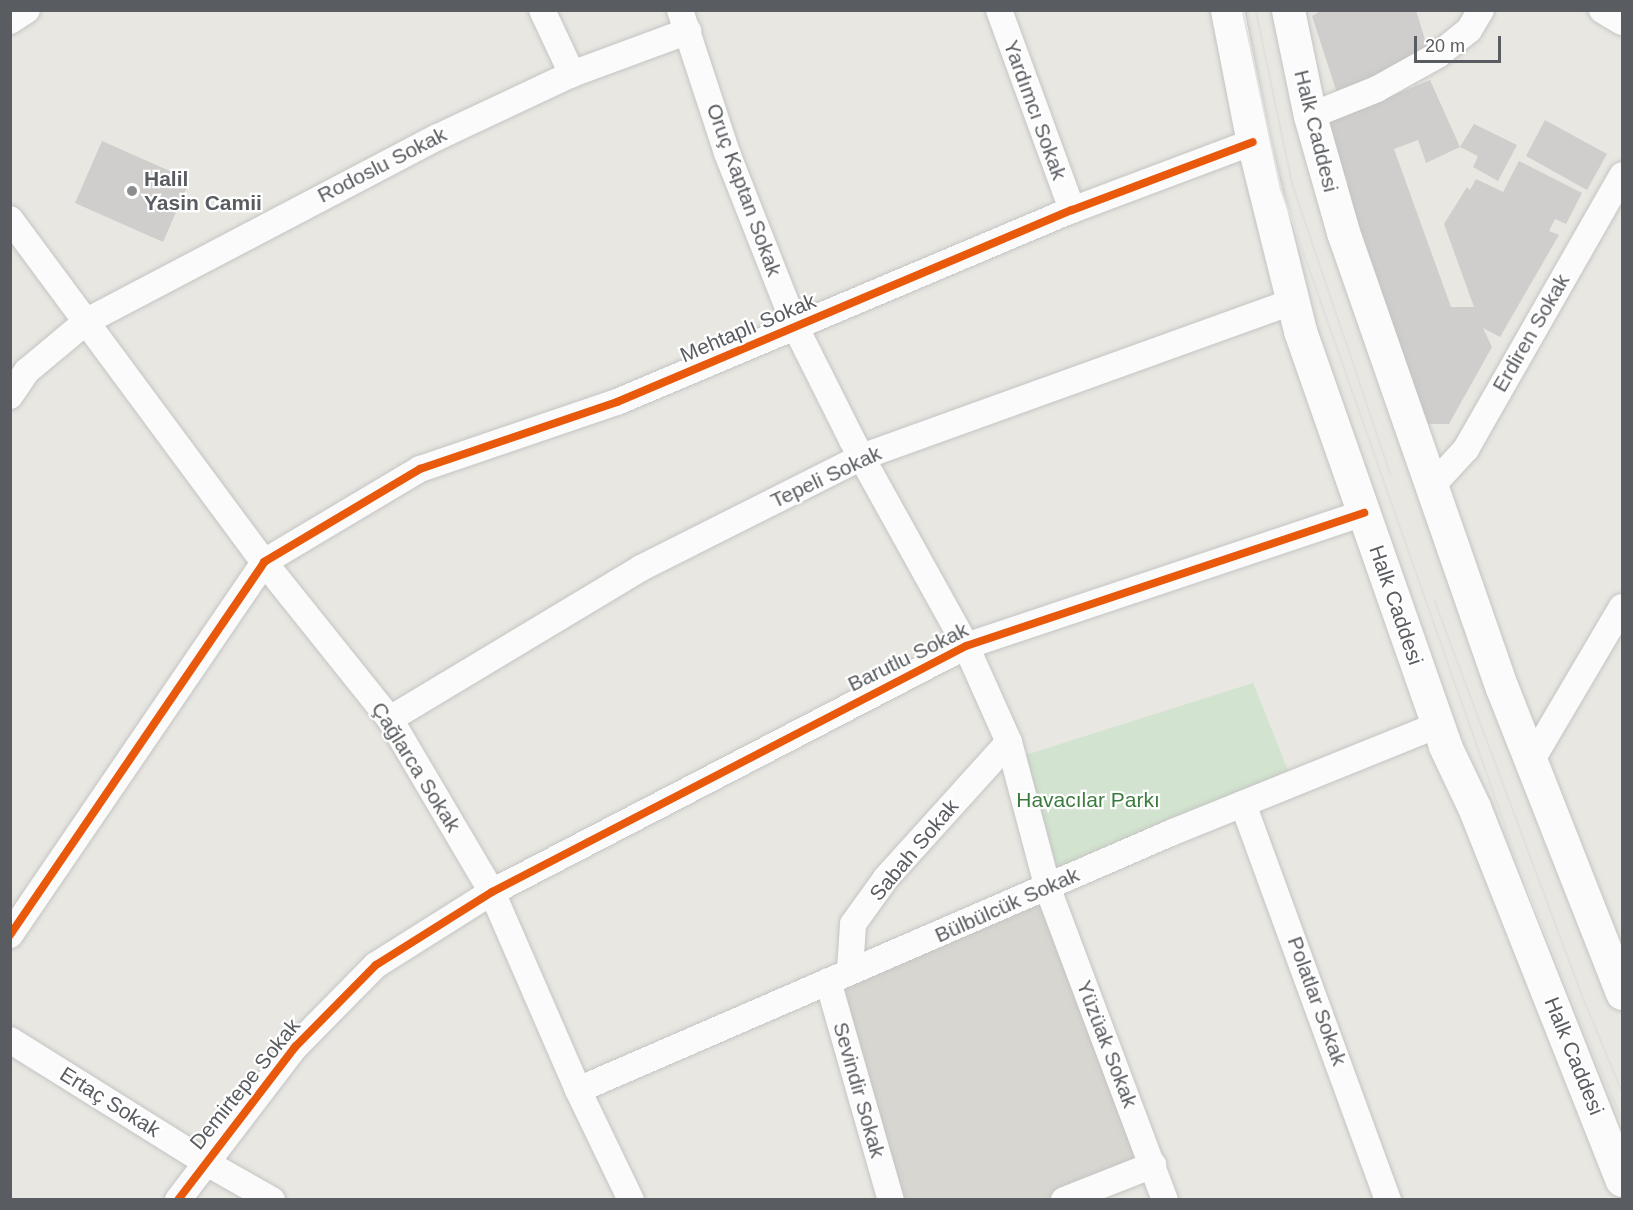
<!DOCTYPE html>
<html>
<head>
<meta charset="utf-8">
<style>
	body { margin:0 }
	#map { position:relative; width:1633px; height:1210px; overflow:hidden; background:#e8e7e2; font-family:Arial,sans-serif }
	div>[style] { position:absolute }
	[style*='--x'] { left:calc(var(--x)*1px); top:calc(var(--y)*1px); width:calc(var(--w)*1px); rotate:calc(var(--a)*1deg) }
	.education>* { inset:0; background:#d8d6d1 }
	.green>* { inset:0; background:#d2e3cf }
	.building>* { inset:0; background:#cfcecc }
	.roads { filter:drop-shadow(0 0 2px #c4c4c3) drop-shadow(0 0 2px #c4c4c3) }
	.street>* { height:26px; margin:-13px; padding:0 13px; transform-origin:13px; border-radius:13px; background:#fcfbfb }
	.secondary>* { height:33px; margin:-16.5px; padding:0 16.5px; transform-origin:16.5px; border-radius:16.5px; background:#fcfbfb }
	.tram>* { height:1.5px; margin:-0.75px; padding:0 0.75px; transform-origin:0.75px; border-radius:0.75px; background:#e0e0df }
	.cycleway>* { height:8px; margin:-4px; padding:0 4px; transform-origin:4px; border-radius:4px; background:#e8590c }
	.dots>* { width:16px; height:16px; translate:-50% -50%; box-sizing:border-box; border:3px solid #fff; border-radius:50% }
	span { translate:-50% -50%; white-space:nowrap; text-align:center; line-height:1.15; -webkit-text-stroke:4.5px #fff; paint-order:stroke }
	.street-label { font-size:21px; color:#595c60 }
	.poi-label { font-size:21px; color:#595c60; font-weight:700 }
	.left { translate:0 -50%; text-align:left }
	.park-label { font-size:21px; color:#3c7b3e }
	.frame { position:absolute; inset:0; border:12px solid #595c60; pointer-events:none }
	.scale { position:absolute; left:1414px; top:36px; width:87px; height:27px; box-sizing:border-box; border:3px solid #595c60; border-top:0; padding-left:8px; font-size:18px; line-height:21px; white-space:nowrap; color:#595c60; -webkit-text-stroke:4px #fff; paint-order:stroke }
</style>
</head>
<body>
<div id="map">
	<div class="education">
		<i style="clip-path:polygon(1048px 889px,1153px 1165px,1064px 1199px,891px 1199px,828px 981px)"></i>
	</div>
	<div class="green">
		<i style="clip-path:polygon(1253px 683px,1293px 783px,1048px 889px,1013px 759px)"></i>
	</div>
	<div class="building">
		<i style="clip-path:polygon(1322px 10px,1416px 10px,1429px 53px,1337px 93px,1312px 16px)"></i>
		<i style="clip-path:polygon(1430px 80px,1460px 147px,1426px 163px,1418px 140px,1394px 149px,1451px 307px,1474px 307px,1444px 224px,1467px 187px,1470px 190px,1476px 179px,1503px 192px,1519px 161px,1582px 193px,1566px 224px,1555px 219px,1549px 231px,1559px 235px,1500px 337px,1483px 328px,1492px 347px,1449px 424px,1423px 424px,1342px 186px,1348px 184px,1325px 124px)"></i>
		<i style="clip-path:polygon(1545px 120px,1607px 154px,1587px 190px,1526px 156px)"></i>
		<i style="clip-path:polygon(1474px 124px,1517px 145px,1498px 181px,1473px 167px,1478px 156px,1460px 147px)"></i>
		<i style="clip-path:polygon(102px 141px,190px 180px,163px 242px,75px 203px)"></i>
	</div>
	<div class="roads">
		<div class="street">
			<i style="--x:542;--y:10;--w:71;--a:64.9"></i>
			<i style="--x:680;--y:10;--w:151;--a:71.8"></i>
			<i style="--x:727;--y:153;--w:188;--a:68.5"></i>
			<i style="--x:796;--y:328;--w:125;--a:63.4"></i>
			<i style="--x:852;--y:440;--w:235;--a:61"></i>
			<i style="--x:966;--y:646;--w:105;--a:65.9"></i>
			<i style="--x:1009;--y:742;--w:152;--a:75.1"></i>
			<i style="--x:1048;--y:889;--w:332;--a:69.4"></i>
			<i style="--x:999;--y:10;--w:213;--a:69.9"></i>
			<i style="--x:1602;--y:10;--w:23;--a:31"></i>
			<i style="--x:10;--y:21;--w:20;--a:-33"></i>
			<i style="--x:1310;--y:116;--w:72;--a:-21.9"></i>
			<i style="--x:1377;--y:89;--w:70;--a:-29.1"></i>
			<i style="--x:1438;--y:55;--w:40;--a:-39"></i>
			<i style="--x:1469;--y:30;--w:23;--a:-59"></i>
			<i style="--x:10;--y:219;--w:427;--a:53.5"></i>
			<i style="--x:264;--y:562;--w:201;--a:51.3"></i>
			<i style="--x:390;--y:719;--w:201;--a:59.5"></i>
			<i style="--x:492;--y:892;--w:216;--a:66.5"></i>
			<i style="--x:578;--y:1090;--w:122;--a:64.3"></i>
			<i style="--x:10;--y:396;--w:30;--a:-56"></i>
			<i style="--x:27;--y:371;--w:78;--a:-39.8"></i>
			<i style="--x:87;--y:321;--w:396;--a:-27.7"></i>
			<i style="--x:438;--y:137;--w:148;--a:-25.2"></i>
			<i style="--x:572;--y:74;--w:124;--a:-20.3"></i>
			<i style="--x:1433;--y:485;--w:49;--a:-47.5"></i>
			<i style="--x:1466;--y:449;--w:315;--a:-60.3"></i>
			<i style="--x:390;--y:719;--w:293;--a:-31"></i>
			<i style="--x:641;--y:568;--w:250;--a:-26.7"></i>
			<i style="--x:864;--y:456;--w:454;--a:-19.8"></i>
			<i style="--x:1530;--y:763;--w:181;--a:-59.5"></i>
			<i style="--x:1243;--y:804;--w:422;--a:69.9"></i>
			<i style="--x:10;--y:935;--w:451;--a:-55.7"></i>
			<i style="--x:264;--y:562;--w:182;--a:-30.8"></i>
			<i style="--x:420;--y:469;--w:208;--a:-18.8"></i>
			<i style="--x:617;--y:402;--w:494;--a:-22.9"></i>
			<i style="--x:1072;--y:210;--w:193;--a:-20.6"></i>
			<i style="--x:850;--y:971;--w:47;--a:-86.3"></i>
			<i style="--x:853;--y:924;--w:57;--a:-54.3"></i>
			<i style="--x:886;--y:878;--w:183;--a:-47.9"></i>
			<i style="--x:828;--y:981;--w:228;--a:74"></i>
			<i style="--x:10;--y:1040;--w:230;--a:32"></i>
			<i style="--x:205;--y:1162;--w:77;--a:29.6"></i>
			<i style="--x:578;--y:1090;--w:649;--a:-23.44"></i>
			<i style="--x:1173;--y:832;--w:286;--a:-22"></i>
			<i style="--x:178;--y:1200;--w:193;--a:-52.6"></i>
			<i style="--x:295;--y:1047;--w:115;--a:-45.4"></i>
			<i style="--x:376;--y:965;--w:137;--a:-32.2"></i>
			<i style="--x:492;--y:892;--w:534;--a:-27.43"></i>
			<i style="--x:966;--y:646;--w:420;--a:-18.5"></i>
			<i style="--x:1064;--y:1200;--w:96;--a:-21.5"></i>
		</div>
		<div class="secondary">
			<i style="--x:1227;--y:10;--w:135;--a:78.9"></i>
			<i style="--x:1253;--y:142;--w:195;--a:76"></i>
			<i style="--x:1300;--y:331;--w:440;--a:70.7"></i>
			<i style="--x:1445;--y:746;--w:68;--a:64.6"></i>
			<i style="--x:1474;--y:807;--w:401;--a:68.4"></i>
			<i style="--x:1288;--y:10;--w:108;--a:78.3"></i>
			<i style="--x:1310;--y:116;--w:121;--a:74.1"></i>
			<i style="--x:1343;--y:232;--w:483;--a:70.8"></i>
			<i style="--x:1502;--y:688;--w:328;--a:68.5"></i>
		</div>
	</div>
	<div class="tram">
		<i style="--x:1243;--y:10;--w:182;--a:77.9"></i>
		<i style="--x:1281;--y:188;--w:756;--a:70.61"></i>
		<i style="--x:1532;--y:901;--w:236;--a:67.6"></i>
		<i style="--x:1256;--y:10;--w:179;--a:78.1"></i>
		<i style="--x:1293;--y:185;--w:305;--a:71.3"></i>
		<i style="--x:1435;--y:601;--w:430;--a:69.5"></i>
		<i style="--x:1586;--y:1004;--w:94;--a:67.5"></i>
	</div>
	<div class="cycleway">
		<i style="--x:10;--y:935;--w:451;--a:-55.7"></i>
		<i style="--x:264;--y:562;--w:182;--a:-30.8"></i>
		<i style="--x:420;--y:469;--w:208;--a:-18.8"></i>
		<i style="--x:617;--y:402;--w:494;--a:-22.9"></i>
		<i style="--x:1072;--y:210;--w:193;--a:-20.6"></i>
		<i style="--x:178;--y:1200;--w:193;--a:-52.6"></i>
		<i style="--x:295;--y:1047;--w:115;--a:-45.4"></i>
		<i style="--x:376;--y:965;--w:137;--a:-32.2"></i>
		<i style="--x:492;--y:892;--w:534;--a:-27.43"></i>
		<i style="--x:966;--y:646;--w:420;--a:-18.5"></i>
	</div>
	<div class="dots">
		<i style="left:132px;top:191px;background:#8b8d8e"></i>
	</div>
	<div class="street-label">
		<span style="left:1035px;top:110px;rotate:70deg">Yardımcı Sokak</span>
		<span style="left:1316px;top:131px;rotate:76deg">Halk Caddesi</span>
		<span style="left:382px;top:165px;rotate:-27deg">Rodoslu Sokak</span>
		<span style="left:744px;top:190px;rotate:70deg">Oruç Kaptan Sokak</span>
		<span style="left:748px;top:328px;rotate:-23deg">Mehtaplı Sokak</span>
		<span style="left:1531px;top:333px;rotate:-60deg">Erdiren Sokak</span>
		<span style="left:826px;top:477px;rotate:-25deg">Tepeli Sokak</span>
		<span style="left:1396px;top:605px;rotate:71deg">Halk Caddesi</span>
		<span style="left:908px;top:657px;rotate:-26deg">Barutlu Sokak</span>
		<span style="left:416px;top:767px;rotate:58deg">Çağlarca Sokak</span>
		<span style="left:914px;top:850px;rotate:-50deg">Sabah Sokak</span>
		<span style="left:1007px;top:905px;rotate:-24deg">Bülbülcük Sokak</span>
		<span style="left:1317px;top:1001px;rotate:70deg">Polatlar Sokak</span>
		<span style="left:1107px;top:1044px;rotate:69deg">Yüzüak Sokak</span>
		<span style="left:1574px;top:1056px;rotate:68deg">Halk Caddesi</span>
		<span style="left:245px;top:1084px;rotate:-51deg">Demirtepe Sokak</span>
		<span style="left:859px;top:1090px;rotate:74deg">Sevindir Sokak</span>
		<span style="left:110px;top:1102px;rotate:32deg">Ertaç Sokak</span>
	</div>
	<div class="poi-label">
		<span class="left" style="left:144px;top:191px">Halil<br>Yasin Camii</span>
	</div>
	<div class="park-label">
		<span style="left:1088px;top:800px">Havacılar Parkı</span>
	</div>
	<div class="frame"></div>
	<div class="scale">20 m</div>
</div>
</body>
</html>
